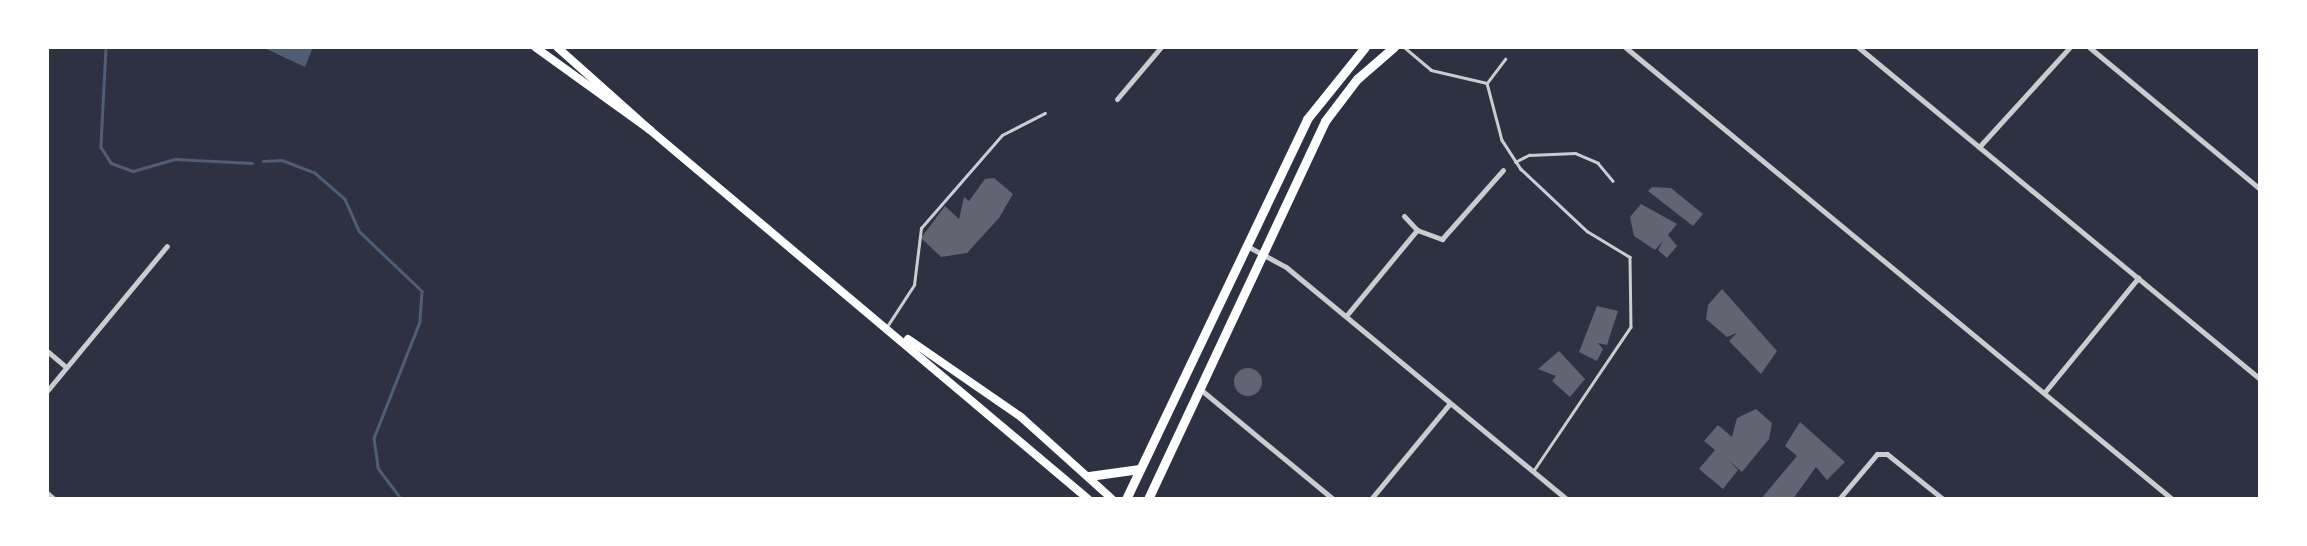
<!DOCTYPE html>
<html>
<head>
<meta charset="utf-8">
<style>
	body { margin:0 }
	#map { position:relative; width:2307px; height:546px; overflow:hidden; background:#2d3142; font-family:"Archivo Narrow",sans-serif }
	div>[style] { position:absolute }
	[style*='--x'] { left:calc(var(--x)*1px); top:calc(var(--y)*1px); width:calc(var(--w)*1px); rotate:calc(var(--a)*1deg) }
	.water>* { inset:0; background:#4f5d75 }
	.stream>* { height:2.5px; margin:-1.25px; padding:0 1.25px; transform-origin:1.25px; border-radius:1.25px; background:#4f5d75 }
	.building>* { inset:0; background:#626471 }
	.round { border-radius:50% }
	.service>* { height:2.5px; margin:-1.25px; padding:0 1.25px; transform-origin:1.25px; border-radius:1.25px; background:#caccd0 }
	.minor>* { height:5px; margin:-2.5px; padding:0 2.5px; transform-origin:2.5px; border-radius:2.5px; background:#caccd0 }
	.secondary>* { height:8px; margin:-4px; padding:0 4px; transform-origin:4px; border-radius:4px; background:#fff }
	.primary>* { height:9px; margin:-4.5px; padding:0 4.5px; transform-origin:4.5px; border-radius:4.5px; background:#fff }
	span { translate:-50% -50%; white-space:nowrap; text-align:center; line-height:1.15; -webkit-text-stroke:5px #fff; paint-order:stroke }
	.frame { position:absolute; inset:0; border:49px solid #fff; pointer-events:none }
</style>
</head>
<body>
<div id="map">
	<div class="water">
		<i style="clip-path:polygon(262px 47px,313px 47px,305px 67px)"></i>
	</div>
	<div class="stream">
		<i style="--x:106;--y:47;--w:100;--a:92.9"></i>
		<i style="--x:101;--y:147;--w:19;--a:58"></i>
		<i style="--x:111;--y:163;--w:23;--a:20"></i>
		<i style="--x:133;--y:171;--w:44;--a:-15.9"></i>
		<i style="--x:175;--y:159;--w:77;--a:3"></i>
		<i style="--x:263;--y:161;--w:19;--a:-3"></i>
		<i style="--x:282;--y:160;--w:34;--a:21"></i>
		<i style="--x:314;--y:172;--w:41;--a:41.1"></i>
		<i style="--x:345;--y:199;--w:35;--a:66"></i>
		<i style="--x:359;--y:231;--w:87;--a:43.6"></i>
		<i style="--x:422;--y:291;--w:31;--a:94"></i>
		<i style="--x:420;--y:322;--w:125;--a:111.6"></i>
		<i style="--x:374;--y:438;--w:30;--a:82"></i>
		<i style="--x:378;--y:468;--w:39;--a:53"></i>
	</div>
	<div class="building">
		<i style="clip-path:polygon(994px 178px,1013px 194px,999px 218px,967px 253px,941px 257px,921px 238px,945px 206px,959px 219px,964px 197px,969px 201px,985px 179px)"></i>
		<i style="clip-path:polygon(1652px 187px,1671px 188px,1703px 214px,1693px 226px,1648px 191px)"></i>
		<i style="clip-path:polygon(1641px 204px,1677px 224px,1668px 235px,1677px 246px,1667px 258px,1658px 250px,1663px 241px,1655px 250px,1634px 236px,1630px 217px)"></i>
		<i style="clip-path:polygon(1722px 289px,1777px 351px,1761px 374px,1729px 341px,1737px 333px,1727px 337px,1706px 319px,1708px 305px)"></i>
		<i style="clip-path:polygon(1597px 306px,1618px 311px,1607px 345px,1598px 343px,1603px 349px,1597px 361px,1579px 352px)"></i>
		<i style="clip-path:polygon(1559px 351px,1585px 379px,1570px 397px,1552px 381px,1556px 376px,1538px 369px)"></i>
		<i class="round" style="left:1234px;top:368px;width:28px;height:28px"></i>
		<i style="clip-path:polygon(1756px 409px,1772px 423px,1769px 439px,1742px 472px,1728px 460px,1738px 470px,1723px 489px,1699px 469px,1715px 450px,1704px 441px,1718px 425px,1732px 437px,1737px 418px)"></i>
		<i style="clip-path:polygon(1800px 422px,1845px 462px,1827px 480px,1816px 467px,1793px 499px,1761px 499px,1797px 456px,1785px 446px)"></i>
	</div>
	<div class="service">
		<i style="--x:1404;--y:47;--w:35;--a:40"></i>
		<i style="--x:1431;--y:70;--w:57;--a:13.1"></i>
		<i style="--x:1487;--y:83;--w:59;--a:75.3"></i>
		<i style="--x:1502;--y:140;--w:35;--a:57"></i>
		<i style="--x:1521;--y:169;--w:91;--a:43.2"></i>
		<i style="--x:1587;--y:231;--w:50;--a:31.2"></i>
		<i style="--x:1630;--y:257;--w:70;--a:89.2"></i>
		<i style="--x:1631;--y:327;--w:174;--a:124"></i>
		<i style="--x:1487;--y:83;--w:30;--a:-53"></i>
		<i style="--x:1515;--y:162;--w:16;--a:-27"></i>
		<i style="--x:1529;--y:155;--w:46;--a:-2.5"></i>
		<i style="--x:1575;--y:153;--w:25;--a:23"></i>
		<i style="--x:1598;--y:163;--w:23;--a:50"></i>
		<i style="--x:888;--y:325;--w:48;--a:-57"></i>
		<i style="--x:914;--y:285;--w:57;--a:-83"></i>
		<i style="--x:921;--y:228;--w:123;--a:-48.9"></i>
		<i style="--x:1002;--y:135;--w:48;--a:-27.1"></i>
	</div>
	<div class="minor">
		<i style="--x:1625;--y:47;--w:710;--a:39.57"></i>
		<i style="--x:1858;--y:47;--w:521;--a:39.55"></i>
		<i style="--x:2089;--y:47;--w:222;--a:39.7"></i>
		<i style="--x:1117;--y:99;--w:68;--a:-49.8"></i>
		<i style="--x:1979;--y:147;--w:135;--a:-47.7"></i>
		<i style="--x:1404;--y:216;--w:19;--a:47"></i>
		<i style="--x:1417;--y:230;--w:27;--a:20"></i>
		<i style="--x:1442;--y:239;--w:92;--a:-48.5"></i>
		<i style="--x:1247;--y:246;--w:44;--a:28.3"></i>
		<i style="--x:1286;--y:267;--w:364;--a:39.6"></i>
		<i style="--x:1346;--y:316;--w:112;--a:-50.5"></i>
		<i style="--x:47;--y:351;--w:25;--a:40"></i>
		<i style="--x:1200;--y:389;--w:173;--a:39.6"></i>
		<i style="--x:47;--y:391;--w:188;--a:-50.4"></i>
		<i style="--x:2044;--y:393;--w:149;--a:-50.7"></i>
		<i style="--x:47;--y:493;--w:9;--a:41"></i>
		<i style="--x:1371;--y:499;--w:124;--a:-50.5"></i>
		<i style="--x:1839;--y:499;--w:59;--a:-49.8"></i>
		<i style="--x:1877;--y:454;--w:10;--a:0"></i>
		<i style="--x:1887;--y:454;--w:72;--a:38.8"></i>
	</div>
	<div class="secondary">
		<i style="--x:535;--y:47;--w:142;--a:35.8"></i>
		<i style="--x:650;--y:130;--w:573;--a:40.11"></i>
		<i style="--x:557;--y:47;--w:125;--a:41.7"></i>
		<i style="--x:908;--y:339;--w:137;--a:34.6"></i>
		<i style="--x:1021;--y:417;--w:122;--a:42"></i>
	</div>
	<div class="primary">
		<i style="--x:1089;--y:476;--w:51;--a:-7.8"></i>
		<i style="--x:1126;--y:499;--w:421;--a:-64.5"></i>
		<i style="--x:1307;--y:119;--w:92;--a:-51.1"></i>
		<i style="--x:1148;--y:499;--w:417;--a:-64.9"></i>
		<i style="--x:1325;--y:121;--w:53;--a:-52.7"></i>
		<i style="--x:1357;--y:79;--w:49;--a:-40.9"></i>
	</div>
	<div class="frame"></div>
</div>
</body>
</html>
